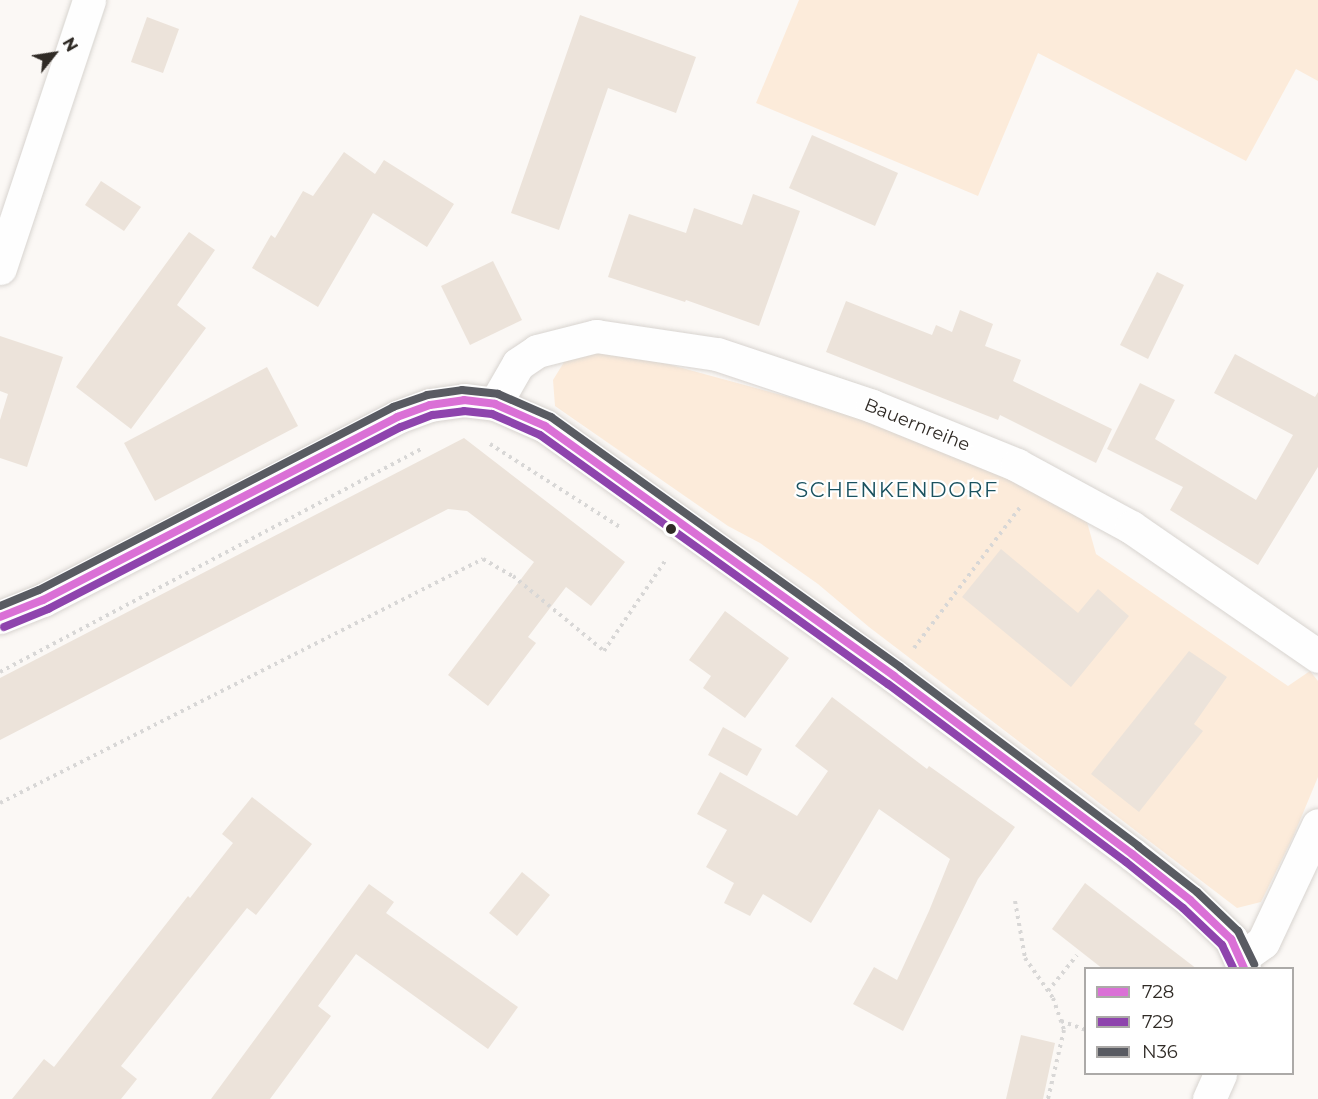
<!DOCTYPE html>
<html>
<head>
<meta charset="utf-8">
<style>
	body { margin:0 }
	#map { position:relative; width:1318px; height:1099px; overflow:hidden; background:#fbf8f5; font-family:Montserrat,sans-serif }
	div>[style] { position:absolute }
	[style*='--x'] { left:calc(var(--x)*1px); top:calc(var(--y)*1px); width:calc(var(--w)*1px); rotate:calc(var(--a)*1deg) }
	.green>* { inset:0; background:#fcebda }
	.building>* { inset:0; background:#ece3da }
	.path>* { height:4px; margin-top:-2px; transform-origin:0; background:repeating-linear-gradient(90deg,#d8d7d6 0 3px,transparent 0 7.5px) }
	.roads { filter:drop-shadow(0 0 2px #d8d4d0) drop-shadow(0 0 2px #d8d4d0) }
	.minor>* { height:33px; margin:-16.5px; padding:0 16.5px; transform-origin:16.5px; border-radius:16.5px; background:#fefefe }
	.major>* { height:33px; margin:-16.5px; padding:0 16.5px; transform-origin:16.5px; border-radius:16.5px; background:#fefefe }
	.bus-1>* { height:8px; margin:-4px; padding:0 4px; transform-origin:4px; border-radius:4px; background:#da70d6 }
	.bus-2>* { height:8px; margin:-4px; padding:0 4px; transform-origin:4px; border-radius:4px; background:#8e44ad }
	.bus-3>* { height:8px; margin:-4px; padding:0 4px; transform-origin:4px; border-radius:4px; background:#595b62 }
	.dots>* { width:16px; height:16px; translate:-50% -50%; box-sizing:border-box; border:3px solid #fff; border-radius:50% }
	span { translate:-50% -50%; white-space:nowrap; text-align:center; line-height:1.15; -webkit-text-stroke:4.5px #fff; paint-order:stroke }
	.street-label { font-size:18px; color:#302b26 }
	.quarter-label { font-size:21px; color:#1b525f; letter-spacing:1.5px }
	.legend { position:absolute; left:1084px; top:967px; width:210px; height:108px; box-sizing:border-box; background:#fff; border:2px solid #acaaa8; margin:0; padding:8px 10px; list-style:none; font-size:18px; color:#302b26 }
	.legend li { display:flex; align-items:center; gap:12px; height:30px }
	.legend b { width:30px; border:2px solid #acaaa8 }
	.north { position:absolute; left:24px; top:24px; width:60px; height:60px; -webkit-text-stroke:4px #fff; paint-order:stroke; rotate:60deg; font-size:16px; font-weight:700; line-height:24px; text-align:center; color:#302b26 }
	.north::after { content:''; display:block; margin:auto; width:21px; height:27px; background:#302b26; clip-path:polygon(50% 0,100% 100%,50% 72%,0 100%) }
</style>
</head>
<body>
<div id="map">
	<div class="green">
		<i style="clip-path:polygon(799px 0,1318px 0,1318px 81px,1296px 69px,1246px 161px,1038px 53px,978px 196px,756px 103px)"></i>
		<i style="clip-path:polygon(601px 346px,866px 418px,1011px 477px,1087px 522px,1096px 554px,1288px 686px,1310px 671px,1318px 681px,1318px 777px,1293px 837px,1261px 902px,1237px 908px,869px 627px,818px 584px,760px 543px,728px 526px,555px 406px,553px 380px,569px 354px)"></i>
	</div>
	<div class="building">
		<i style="clip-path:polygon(580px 15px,696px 57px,676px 113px,608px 88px,559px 230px,511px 213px)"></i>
		<i style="clip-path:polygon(147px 17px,179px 29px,163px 73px,131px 62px)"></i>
		<i style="clip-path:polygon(812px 135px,898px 173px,875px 226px,789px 188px)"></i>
		<i style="clip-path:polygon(344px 152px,375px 174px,384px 160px,454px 204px,427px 247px,373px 213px,318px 307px,252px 268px,271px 235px,275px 238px,303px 191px,313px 196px)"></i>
		<i style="clip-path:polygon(101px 181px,141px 207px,124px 231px,85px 205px)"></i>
		<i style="clip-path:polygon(753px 194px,800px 211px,759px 326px,686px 300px,685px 302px,608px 277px,629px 214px,686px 233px,694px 208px,742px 225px)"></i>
		<i style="clip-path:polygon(189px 232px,215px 250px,177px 305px,206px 328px,131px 429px,76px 387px)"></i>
		<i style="clip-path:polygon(493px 261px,522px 320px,470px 345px,441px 286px)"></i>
		<i style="clip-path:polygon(1157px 272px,1184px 285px,1148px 359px,1120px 345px)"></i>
		<i style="clip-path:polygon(846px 301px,932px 335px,936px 325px,952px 332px,960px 310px,993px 324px,985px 346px,1021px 360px,1013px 381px,1112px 429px,1096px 463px,1000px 415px,998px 420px,826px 352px)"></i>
		<i style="clip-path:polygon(0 336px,63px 357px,27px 467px,0 458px,0 420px,8px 394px,0 391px)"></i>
		<i style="clip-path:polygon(1235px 354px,1315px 397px,1318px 392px,1318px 467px,1258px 565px,1170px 510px,1183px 487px,1107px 449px,1140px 383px,1175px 400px,1155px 439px,1256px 500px,1293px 435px,1214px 393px)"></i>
		<i style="clip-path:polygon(267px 367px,298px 426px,155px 501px,124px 443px)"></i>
		<i style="clip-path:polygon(464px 438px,625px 562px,591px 606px,566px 587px,528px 637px,536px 643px,488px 706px,448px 675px,534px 562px,467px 511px,448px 509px,0 740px,0 678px)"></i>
		<i style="clip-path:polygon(1001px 549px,1078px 613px,1098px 589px,1129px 616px,1071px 687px,962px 597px)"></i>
		<i style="clip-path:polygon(725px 611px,789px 658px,745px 718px,703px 688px,711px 676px,689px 660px)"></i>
		<i style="clip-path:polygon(1189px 651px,1227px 677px,1194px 724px,1203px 731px,1139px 812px,1091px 774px)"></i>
		<i style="clip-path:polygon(832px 697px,927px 769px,929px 766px,1015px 827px,978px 879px,903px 1031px,853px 1004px,874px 967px,897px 980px,929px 911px,950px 859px,879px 809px,811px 923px,763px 894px,750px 916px,724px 903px,734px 883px,706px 867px,727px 830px,697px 814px,720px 772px,797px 816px,828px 771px,795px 746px)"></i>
		<i style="clip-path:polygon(723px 727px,762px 749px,747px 776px,708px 755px)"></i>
		<i style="clip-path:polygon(252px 797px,312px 844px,256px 915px,247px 908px,121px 1066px,137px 1079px,121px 1099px,12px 1099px,44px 1059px,54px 1067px,188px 896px,190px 898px,233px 843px,222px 834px)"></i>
		<i style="clip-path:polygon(522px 872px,550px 895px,517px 936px,489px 913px)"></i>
		<i style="clip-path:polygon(1085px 883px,1197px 969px,1103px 969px,1052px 929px)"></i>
		<i style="clip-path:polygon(369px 884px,394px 902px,386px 913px,518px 1007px,488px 1049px,356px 954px,318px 1006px,331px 1016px,270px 1099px,211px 1099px)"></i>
		<i style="clip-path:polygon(1021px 1035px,1055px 1043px,1043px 1099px,1006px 1099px)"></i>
	</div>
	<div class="path">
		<i style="--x:490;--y:444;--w:154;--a:32.6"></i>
		<i style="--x:914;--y:648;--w:178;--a:-53"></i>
		<i style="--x:0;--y:672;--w:476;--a:-27.9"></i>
		<i style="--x:0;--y:803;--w:541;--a:-26.8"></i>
		<i style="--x:483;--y:559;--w:34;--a:30"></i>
		<i style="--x:513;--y:576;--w:118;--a:39.5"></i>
		<i style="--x:604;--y:651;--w:112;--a:-55.9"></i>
		<i style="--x:1015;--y:901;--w:58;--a:80"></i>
		<i style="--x:1025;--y:958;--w:49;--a:55"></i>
		<i style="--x:1053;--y:998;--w:34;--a:71"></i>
		<i style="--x:1064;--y:1030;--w:71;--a:103.1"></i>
		<i style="--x:1048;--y:991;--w:46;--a:-51.1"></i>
		<i style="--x:1061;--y:1021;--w:27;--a:20"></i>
	</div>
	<div class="roads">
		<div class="minor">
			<i style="--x:0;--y:268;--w:282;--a:-71.6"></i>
			<i style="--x:495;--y:404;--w:46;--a:-60.1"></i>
			<i style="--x:518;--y:364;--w:23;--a:-34"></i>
			<i style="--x:537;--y:351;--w:61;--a:-14.3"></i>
			<i style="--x:596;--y:336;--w:122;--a:8.5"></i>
			<i style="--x:717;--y:354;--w:163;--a:18.5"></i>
			<i style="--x:872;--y:406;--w:157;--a:22.1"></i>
			<i style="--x:1017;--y:465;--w:130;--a:28.5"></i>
			<i style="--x:1131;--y:527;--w:227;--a:34.6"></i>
			<i style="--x:1241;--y:958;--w:27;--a:-36"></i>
			<i style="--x:1263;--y:942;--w:129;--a:-64.8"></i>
		</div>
		<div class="major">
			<i style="--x:0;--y:617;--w:46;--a:-21.6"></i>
			<i style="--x:43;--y:600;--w:399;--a:-27.3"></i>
			<i style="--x:397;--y:417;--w:35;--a:-20"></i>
			<i style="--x:430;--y:405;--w:34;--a:-8"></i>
			<i style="--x:464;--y:400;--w:31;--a:7"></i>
			<i style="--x:495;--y:404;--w:55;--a:23.7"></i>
			<i style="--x:545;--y:426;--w:429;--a:35.6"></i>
			<i style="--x:894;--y:676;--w:297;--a:36.8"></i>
			<i style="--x:1132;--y:854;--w:74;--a:38.4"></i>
			<i style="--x:1190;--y:900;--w:57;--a:43.6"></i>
			<i style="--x:1231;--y:939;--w:32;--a:66"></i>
			<i style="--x:1209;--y:1099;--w:27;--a:-66"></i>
		</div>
	</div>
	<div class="bus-1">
		<i style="--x:0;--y:617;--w:46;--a:-21.6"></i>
		<i style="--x:43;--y:600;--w:399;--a:-27.3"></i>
		<i style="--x:397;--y:417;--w:35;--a:-20"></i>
		<i style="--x:430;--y:405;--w:34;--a:-8"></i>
		<i style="--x:464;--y:400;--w:31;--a:7"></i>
		<i style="--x:495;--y:404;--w:55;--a:23.7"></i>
		<i style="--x:545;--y:426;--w:429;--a:35.6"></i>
		<i style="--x:894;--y:676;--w:297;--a:36.8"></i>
		<i style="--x:1132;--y:854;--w:74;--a:38.4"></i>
		<i style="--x:1190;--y:900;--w:57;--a:43.6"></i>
		<i style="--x:1231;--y:939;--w:32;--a:66"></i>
	</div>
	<div class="bus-2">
		<i style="--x:4;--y:627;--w:48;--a:-22.2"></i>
		<i style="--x:48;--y:609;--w:397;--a:-27.3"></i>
		<i style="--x:401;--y:427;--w:34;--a:-21"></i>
		<i style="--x:433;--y:415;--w:31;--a:-7"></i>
		<i style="--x:464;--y:411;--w:28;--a:6"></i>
		<i style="--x:492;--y:414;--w:52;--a:23.6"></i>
		<i style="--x:540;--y:435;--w:428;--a:35.6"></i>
		<i style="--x:888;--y:684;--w:297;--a:36.8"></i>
		<i style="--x:1126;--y:862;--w:73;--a:38.9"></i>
		<i style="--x:1183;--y:908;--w:54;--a:43.5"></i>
		<i style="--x:1222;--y:945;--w:25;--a:64"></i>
	</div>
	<div class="bus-3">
		<i style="--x:0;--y:606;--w:42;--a:-22.3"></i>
		<i style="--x:39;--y:590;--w:399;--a:-27.3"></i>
		<i style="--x:393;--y:407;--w:36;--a:-19"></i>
		<i style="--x:427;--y:395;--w:35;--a:-8"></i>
		<i style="--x:462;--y:390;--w:36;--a:6"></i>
		<i style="--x:498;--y:394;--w:58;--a:23.5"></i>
		<i style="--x:551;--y:417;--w:429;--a:35.6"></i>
		<i style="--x:900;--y:667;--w:298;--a:36.9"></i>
		<i style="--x:1138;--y:846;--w:75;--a:37.9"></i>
		<i style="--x:1197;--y:892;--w:57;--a:43.6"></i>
		<i style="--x:1238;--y:931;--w:37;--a:64"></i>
	</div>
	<div class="dots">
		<i style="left:671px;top:529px;background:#302b26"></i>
	</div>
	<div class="street-label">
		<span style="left:917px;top:425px;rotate:22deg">Bauernreihe</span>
	</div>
	<div class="quarter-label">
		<span style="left:897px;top:490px">SCHENKENDORF</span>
	</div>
	<ul class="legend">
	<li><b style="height:8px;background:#da70d6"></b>728</li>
	<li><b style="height:8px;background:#8e44ad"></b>729</li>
	<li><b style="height:8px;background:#595b62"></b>N36</li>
	</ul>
	<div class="north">N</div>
</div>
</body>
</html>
